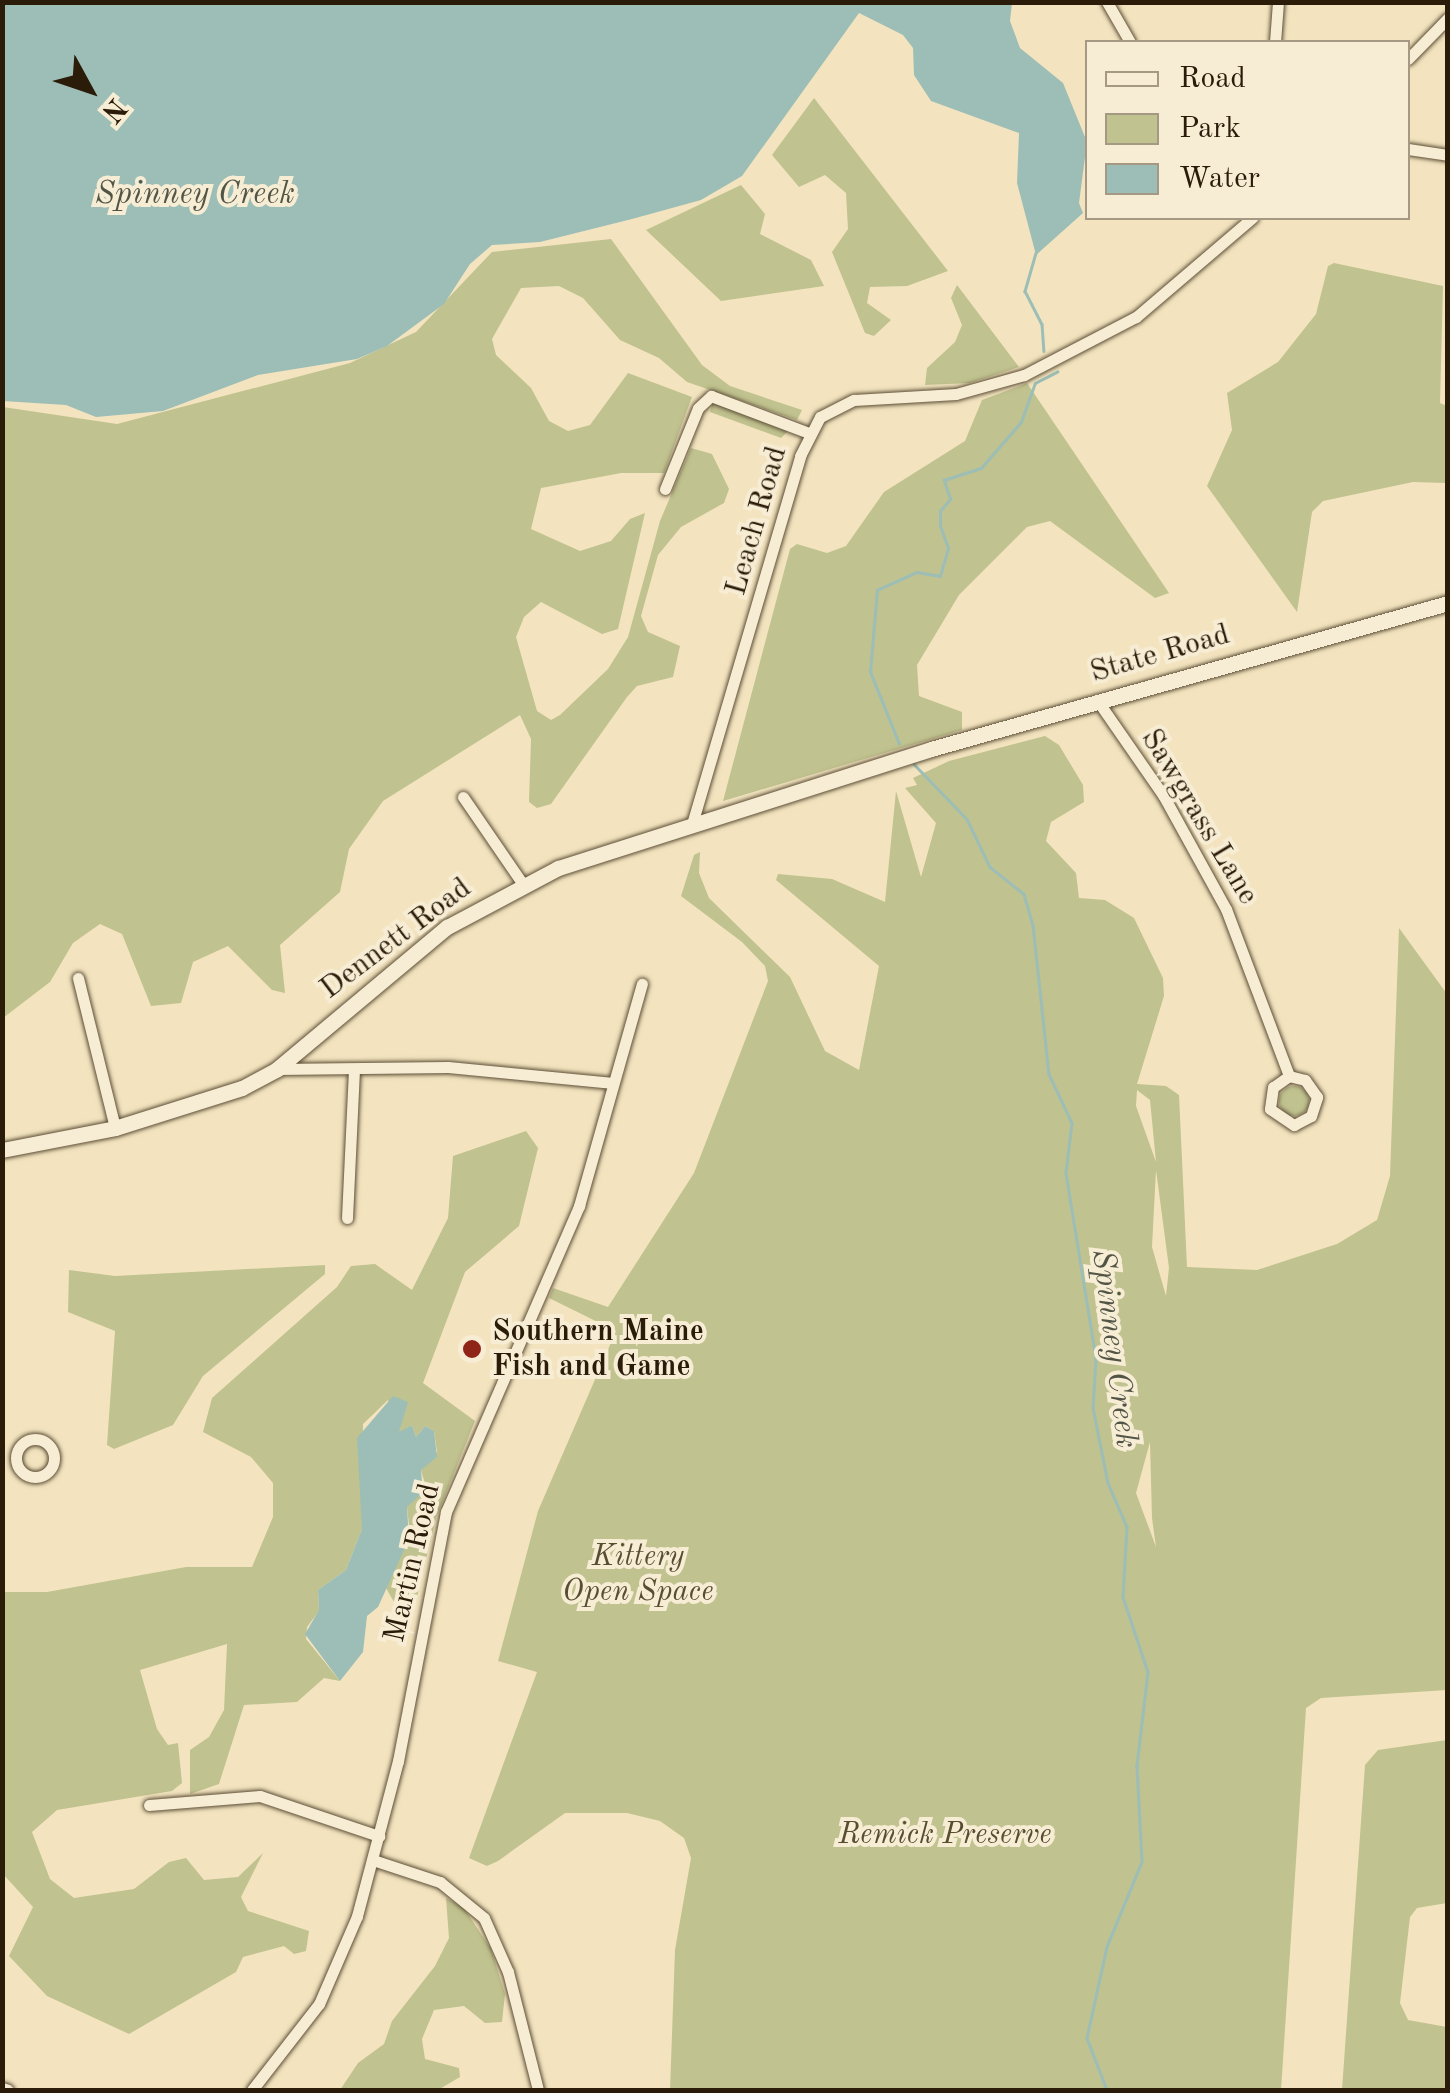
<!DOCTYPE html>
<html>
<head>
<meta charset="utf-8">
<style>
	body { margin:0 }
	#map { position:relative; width:1450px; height:2093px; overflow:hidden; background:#f3e4bf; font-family:"Old Standard TT",serif }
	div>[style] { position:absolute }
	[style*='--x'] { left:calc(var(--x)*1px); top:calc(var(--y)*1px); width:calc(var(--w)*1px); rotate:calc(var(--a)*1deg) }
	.green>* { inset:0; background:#c0c28f }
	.round { border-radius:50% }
	.water>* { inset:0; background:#9cbeb6 }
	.stream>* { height:2.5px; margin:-1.25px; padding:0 1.25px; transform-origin:1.25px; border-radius:1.25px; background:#9cbeb6 }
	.roads { filter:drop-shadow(0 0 2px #5c4e36) drop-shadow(0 0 2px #5c4e36) }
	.street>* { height:11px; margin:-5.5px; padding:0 5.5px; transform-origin:5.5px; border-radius:5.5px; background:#f7edd5 }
	.street>.ring { margin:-5.5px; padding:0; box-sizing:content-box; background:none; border:11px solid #f7edd5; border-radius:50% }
	.secondary>* { height:15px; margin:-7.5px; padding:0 7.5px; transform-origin:7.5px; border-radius:7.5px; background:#f7edd5 }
	.dots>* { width:28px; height:28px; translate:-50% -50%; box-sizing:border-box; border:5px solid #f7edd5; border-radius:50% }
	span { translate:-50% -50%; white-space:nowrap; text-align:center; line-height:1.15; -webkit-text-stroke:8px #f7edd5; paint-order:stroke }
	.street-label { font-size:30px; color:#2a1c09 }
	.poi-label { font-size:30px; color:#2a1c09; font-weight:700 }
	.left { translate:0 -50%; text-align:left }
	.park-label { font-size:30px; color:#574e31; font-style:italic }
	.water-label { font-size:32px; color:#525546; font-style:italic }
	.frame { position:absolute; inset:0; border:5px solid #2a1c09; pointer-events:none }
	.legend { position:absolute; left:1085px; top:40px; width:325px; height:180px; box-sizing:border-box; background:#f7edd5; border:2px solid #a59983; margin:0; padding:12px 18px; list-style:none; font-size:30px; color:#2a1c09 }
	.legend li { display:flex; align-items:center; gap:20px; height:50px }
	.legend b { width:50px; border:2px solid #a59983 }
	.north { position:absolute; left:40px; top:40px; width:100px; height:100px; -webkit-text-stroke:8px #f7edd5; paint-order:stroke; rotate:130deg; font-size:28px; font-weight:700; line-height:40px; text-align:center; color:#2a1c09 }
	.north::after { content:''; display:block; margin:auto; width:35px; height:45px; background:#2a1c09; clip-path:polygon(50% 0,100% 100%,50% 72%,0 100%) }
</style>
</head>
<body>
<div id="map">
	<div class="green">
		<i style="clip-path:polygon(814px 98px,948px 271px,907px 286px,870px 287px,867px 303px,891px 320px,874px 336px,865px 333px,832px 252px,848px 229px,846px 193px,825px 175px,799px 187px,772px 155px)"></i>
		<i style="clip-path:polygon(741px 185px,765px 214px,760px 234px,811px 260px,824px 286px,721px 301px,646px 230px)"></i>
		<i style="clip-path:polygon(611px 239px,702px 365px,730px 386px,802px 410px,797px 420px,687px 382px,659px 358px,620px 340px,583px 298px,559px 286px,521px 288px,492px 339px,496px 355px,531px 388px,549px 421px,568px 431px,590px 425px,628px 373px,692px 397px,664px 473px,621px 473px,541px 488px,531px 529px,580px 551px,611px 541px,630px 519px,645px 513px,618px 629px,602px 634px,541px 602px,524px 617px,516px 637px,537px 711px,551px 720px,560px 715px,608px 669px,628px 637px,660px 521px,691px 448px,712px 454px,729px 489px,724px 503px,681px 527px,658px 555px,641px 616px,648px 632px,680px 646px,673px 677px,637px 686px,627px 697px,551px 804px,537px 808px,529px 802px,531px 739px,520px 715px,383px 801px,349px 849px,340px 892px,280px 945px,285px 993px,272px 990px,228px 946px,193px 962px,181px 1003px,151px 1006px,122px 934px,100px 924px,73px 943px,50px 982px,3px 1018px,3px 407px,117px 424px,350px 363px,416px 332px,492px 252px)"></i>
		<i style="clip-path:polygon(1334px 263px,1443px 286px,1440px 403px,1447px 406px,1447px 483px,1413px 482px,1323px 501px,1312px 512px,1297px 612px,1207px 486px,1232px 430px,1227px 393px,1278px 362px,1316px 314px,1328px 266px)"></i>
		<i style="clip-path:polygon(957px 285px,1019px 367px,970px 383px,925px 385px,927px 368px,955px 342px,962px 325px,951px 298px)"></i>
		<i style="clip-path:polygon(1027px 383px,1169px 593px,1155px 598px,1050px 521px,1027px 527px,959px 595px,917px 665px,919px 696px,962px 712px,962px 730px,723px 801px,790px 549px,797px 544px,827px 553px,846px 546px,884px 492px,965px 441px,982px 400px)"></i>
		<i style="clip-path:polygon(713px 402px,788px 427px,788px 431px,781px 438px,710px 412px)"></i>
		<i style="clip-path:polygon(evenodd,1045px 736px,1059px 745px,1083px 785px,1084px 802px,1051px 822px,1046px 841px,1076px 873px,1079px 898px,1105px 900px,1134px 918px,1163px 978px,1164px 996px,1137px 1084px,1166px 1086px,1179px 1095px,1187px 1267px,1257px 1270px,1337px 1244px,1377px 1220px,1390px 1176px,1399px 928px,1447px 994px,1447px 1690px,1321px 1698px,1306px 1708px,1281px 2090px,670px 2090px,675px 1950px,691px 1858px,684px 1838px,660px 1821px,627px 1813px,565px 1813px,498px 1861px,487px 1866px,469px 1858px,537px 1672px,498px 1661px,538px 1511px,616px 1331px,549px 1298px,553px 1288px,608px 1307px,694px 1173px,768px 981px,765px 966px,742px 942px,681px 896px,694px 855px,700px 852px,699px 873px,709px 898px,790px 977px,825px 1051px,859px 1070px,879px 966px,776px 880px,778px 874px,832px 879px,885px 902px,896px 791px,921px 877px,936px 823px,905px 788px,917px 785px,913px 778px,949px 761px,1045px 736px,1137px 1090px,1150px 1100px,1156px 1162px,1136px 1106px,1137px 1090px,1045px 736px,1156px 1170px,1169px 1268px,1166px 1296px,1152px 1247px,1156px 1170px,1045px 736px,1150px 1442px,1152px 1518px,1156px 1547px,1136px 1493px,1150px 1442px)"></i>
		<i class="round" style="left:1279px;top:1086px;width:30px;height:30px"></i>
		<i style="clip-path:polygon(526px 1131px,538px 1148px,519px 1226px,465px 1272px,423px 1383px,475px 1421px,436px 1518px,416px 1601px,412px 1606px,394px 1602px,386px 1588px,410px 1534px,407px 1507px,425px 1484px,421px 1470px,437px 1452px,434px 1431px,425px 1426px,416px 1437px,412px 1425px,399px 1433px,388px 1400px,363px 1424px,362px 1529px,346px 1570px,318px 1590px,319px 1611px,307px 1627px,306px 1639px,340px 1681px,324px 1678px,297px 1702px,244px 1705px,219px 1784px,190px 1794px,190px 1750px,209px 1737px,224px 1710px,227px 1644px,140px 1670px,157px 1729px,168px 1745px,178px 1743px,182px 1783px,172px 1791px,57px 1810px,32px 1832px,50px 1879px,74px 1898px,134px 1889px,169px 1862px,186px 1858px,204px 1880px,238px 1877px,263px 1853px,241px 1897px,248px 1911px,309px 1931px,306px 1951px,294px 1954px,284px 1946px,243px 1957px,236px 1972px,129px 2034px,47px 1996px,9px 1956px,33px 1907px,3px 1874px,3px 1592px,47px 1592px,186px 1567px,252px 1567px,273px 1517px,273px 1483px,251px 1457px,203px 1432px,212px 1398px,337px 1287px,351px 1266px,375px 1264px,412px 1290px,448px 1218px,453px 1156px)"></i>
		<i style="clip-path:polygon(325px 1265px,325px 1274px,203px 1376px,173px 1425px,114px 1449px,107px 1445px,115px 1331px,68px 1312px,69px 1270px,115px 1276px)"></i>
		<i style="clip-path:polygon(1447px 1740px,1447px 1903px,1417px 1908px,1410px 1917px,1400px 2003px,1408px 2020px,1447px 2027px,1447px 2090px,1342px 2090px,1365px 1765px,1378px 1750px)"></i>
		<i style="clip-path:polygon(446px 1898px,464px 1908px,491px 1949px,505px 1994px,502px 2022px,485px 2023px,464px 2006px,434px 2010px,422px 2039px,425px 2059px,459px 2068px,460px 2077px,438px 2090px,340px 2090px,358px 2063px,384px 2044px,392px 2021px,435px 1966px,449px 1938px)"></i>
	</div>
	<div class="water">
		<i style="clip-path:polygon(2px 3px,1012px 3px,1010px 21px,1020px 48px,1063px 83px,1087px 142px,1079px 203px,1083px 213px,1036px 255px,1017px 183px,1019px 133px,931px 101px,914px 75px,913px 48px,903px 35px,859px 13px,742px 176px,701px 200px,632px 219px,540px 242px,492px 245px,470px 264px,444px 304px,387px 346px,357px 359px,258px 375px,163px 411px,96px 417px,66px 405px,3px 401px)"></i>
		<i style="clip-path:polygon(393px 1396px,408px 1402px,399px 1432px,412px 1425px,416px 1437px,425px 1426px,434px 1431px,437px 1457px,421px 1470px,423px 1492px,407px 1507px,409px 1539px,378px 1607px,367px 1616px,363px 1652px,340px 1681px,305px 1634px,319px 1610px,318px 1590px,346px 1570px,362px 1529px,357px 1438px)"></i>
	</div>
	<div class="stream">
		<i style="--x:1036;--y:253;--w:40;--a:106"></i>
		<i style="--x:1025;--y:291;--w:37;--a:63"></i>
		<i style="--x:1042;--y:324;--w:27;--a:86"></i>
		<i style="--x:899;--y:744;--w:78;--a:-111.9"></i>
		<i style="--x:870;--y:672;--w:82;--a:-85.1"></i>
		<i style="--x:877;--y:590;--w:44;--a:-24.2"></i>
		<i style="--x:917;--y:572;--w:23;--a:10"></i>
		<i style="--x:940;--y:576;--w:29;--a:-74"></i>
		<i style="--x:948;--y:548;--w:23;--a:-110"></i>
		<i style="--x:940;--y:526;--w:15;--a:-90"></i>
		<i style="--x:940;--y:511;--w:16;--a:-50"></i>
		<i style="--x:950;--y:499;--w:20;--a:-108"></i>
		<i style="--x:944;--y:480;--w:39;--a:-18"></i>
		<i style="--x:981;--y:468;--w:61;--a:-49"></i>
		<i style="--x:1021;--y:422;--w:41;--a:-70.3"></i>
		<i style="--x:1035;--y:383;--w:25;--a:-27"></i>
		<i style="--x:914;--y:764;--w:76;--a:46.1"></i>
		<i style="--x:967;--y:819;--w:53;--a:64.4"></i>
		<i style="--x:990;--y:867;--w:43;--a:38.5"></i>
		<i style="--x:1024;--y:894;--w:32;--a:74"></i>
		<i style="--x:1033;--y:925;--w:150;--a:83.9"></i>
		<i style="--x:1049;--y:1074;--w:54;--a:64.9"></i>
		<i style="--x:1072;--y:1123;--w:50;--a:96.8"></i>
		<i style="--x:1066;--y:1173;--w:187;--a:80.8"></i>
		<i style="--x:1096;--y:1358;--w:50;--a:93.4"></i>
		<i style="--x:1093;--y:1408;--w:76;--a:78.7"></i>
		<i style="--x:1108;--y:1483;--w:48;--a:66.6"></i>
		<i style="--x:1127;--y:1527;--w:70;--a:93.3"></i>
		<i style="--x:1123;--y:1597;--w:79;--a:71.6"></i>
		<i style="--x:1148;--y:1672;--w:95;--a:96.7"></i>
		<i style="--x:1137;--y:1766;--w:96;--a:87"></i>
		<i style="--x:1142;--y:1862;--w:92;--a:112.4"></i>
		<i style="--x:1107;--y:1947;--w:93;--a:102.4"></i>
		<i style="--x:1087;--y:2038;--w:56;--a:69"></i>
	</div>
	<div class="roads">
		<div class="street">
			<i style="--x:1107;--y:2;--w:46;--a:60.1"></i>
			<i style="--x:1275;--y:42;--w:40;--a:-85.7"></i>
			<i style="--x:1408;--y:59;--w:57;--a:-45.7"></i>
			<i style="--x:1408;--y:149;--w:40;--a:8.5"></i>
			<i style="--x:665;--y:489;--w:87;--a:-67.8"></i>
			<i style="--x:698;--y:408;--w:18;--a:-43"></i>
			<i style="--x:711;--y:396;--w:105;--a:20.7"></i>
			<i style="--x:1097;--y:700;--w:116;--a:55.2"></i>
			<i style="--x:1163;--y:795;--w:130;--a:61.1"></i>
			<i style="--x:1226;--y:909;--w:178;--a:69.3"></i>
			<i style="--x:1289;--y:1076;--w:19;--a:145"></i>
			<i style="--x:1273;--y:1087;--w:22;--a:98"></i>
			<i style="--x:1270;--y:1109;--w:29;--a:34"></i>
			<i style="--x:1294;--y:1125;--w:19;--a:-28"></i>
			<i style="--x:1311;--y:1116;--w:20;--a:-72"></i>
			<i style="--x:1317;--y:1097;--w:21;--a:-125"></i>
			<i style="--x:1305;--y:1080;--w:16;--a:-166"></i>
			<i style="--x:463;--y:797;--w:104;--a:55.5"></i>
			<i style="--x:692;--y:824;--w:384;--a:-73.6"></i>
			<i style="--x:800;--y:456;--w:44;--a:-62.9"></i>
			<i style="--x:820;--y:417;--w:38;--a:-27"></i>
			<i style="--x:854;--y:400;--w:102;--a:-3.4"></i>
			<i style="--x:956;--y:394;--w:71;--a:-15.6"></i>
			<i style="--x:1024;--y:375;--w:126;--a:-27.4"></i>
			<i style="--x:1136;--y:317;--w:153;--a:-40.5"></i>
			<i style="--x:78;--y:978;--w:154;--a:76.1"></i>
			<i style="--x:277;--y:1069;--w:171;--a:-0.7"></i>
			<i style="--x:448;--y:1067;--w:166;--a:5.5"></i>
			<i style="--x:347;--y:1218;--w:147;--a:-87.3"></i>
			<i class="ring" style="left:16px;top:1439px;width:27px;height:27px"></i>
			<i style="--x:149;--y:1805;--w:111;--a:-4.6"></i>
			<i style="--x:260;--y:1796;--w:126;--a:18.6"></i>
			<i style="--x:373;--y:1860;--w:71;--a:18.2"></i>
			<i style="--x:440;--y:1882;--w:57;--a:39.3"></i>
			<i style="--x:484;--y:1918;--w:59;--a:66"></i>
			<i style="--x:508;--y:1972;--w:122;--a:75.7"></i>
			<i style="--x:2;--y:2088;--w:6;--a:18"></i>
			<i style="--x:252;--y:2090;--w:109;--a:-52.1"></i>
			<i style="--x:319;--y:2004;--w:96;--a:-66.6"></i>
			<i style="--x:357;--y:1916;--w:160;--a:-75.2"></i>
			<i style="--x:398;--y:1761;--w:254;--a:-79.1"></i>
			<i style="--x:446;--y:1512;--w:334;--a:-66.5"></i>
			<i style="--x:579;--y:1206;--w:231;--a:-74.2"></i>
		</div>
		<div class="secondary">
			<i style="--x:2;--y:1150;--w:115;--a:-11"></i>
			<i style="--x:115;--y:1128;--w:133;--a:-17.5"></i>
			<i style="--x:242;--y:1088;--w:40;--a:-28"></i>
			<i style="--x:277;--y:1069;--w:222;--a:-39.9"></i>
			<i style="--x:447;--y:927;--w:126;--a:-28"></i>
			<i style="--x:558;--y:868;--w:392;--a:-17.7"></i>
			<i style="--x:931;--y:749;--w:537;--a:-15.77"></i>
		</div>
	</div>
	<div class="dots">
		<i style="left:472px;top:1349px;background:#8f2418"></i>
	</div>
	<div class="street-label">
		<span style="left:757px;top:521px;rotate:-74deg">Leach Road</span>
		<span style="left:1160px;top:654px;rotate:-16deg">State Road</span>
		<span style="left:1199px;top:817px;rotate:59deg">Sawgrass Lane</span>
		<span style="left:396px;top:939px;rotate:-37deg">Dennett Road</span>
		<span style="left:413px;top:1563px;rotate:-77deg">Martin Road</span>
	</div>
	<div class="poi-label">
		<span class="left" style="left:492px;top:1349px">Southern Maine<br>Fish and Game</span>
	</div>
	<div class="park-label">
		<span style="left:638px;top:1574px">Kittery<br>Open Space</span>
		<span style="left:945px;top:1835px">Remick Preserve</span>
	</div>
	<div class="water-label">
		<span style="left:195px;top:195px">Spinney Creek</span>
		<span style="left:1113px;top:1349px;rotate:83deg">Spinney Creek</span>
	</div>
	<div class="frame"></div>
	<ul class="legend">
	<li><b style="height:12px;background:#f7edd5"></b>Road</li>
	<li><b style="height:28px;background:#c0c28f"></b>Park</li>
	<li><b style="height:28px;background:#9cbeb6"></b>Water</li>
	</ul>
	<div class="north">N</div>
</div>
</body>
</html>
